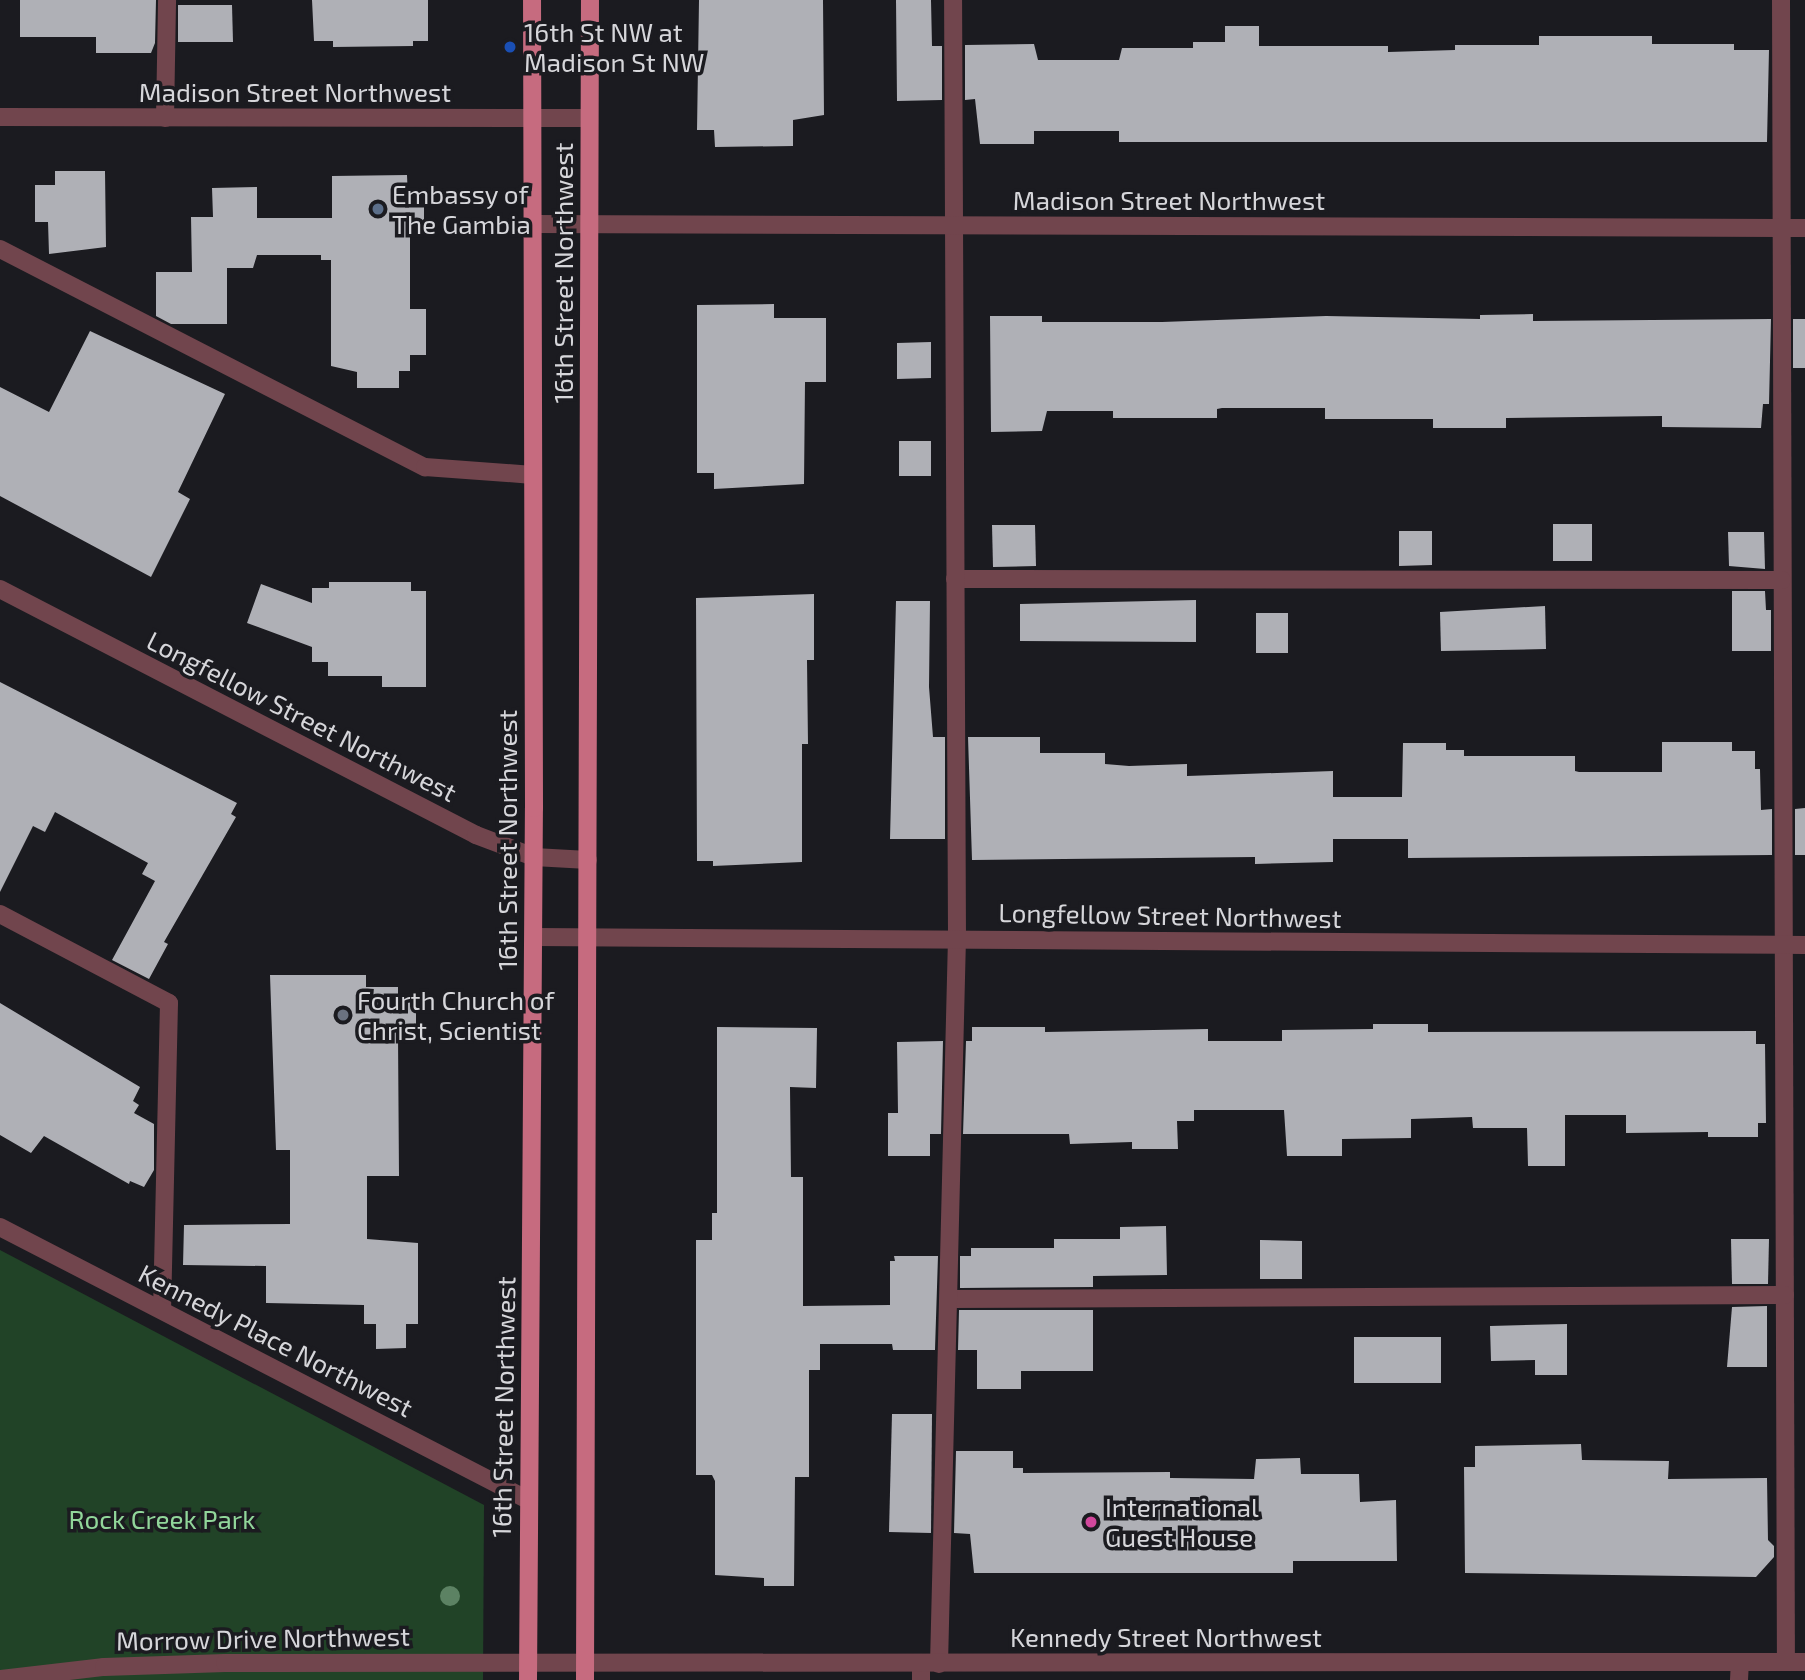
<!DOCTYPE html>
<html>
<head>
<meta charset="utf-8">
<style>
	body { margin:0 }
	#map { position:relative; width:1805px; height:1680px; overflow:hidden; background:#1b1b20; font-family:"Exo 2",sans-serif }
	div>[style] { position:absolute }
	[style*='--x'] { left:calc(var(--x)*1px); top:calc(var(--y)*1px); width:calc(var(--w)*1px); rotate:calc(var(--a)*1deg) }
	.green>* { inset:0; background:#214327 }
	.building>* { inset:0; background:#afb0b6 }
	.service>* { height:18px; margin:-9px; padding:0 9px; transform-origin:9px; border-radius:9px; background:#71454d }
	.minor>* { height:18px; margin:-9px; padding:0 9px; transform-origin:9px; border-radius:9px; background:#71454d }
	.tertiary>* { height:18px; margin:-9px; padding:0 9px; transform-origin:9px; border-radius:9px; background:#71454d }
	.primary>* { height:18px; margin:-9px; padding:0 9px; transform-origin:9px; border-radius:9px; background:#c66b7f }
	.trees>* { width:20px; height:20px; margin:-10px; border-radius:50%; background:#5c8263 }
	.dots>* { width:19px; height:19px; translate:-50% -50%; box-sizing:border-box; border:4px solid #1b1b20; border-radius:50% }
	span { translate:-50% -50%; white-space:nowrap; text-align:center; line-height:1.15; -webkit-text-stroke:7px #1b1b20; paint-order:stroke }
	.poi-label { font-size:26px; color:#d6d6da }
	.left { translate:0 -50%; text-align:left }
	.street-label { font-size:26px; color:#d6d6da }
	.park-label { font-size:26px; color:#91d69a }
</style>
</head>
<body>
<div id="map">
	<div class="green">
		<i style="clip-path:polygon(0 1250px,484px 1505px,483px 1680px,0 1680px)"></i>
	</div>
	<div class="building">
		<i style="clip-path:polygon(20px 0,156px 0,155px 43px,151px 53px,96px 53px,96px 37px,20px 37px)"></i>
		<i style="clip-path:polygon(312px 0,428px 0,428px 41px,413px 41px,413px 46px,333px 47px,333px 41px,314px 41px)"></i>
		<i style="clip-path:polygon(699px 0,823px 0,824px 115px,793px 120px,793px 146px,715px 147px,714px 130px,697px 130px)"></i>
		<i style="clip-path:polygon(896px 0,931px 0,932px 46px,942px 46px,942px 100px,897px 101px)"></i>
		<i style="clip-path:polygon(178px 5px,232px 5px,233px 42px,178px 42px)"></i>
		<i style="clip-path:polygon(1225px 26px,1259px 26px,1259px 46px,1388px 46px,1388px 52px,1455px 50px,1455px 45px,1539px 45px,1539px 36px,1652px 36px,1652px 44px,1734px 44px,1734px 50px,1769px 50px,1767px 142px,1119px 142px,1119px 131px,1034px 131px,1034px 144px,980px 144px,975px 99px,965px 100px,965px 45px,1034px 44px,1038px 60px,1119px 60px,1122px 48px,1193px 48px,1193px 42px,1225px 42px)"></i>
		<i style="clip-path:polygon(55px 171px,105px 171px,106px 247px,49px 254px,48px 222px,35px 222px,35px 185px,55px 185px)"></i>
		<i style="clip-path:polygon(407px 175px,408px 199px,424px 199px,424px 235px,410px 235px,410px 309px,426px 309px,426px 355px,410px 355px,410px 371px,399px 371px,399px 388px,357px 388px,357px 372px,331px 366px,331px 260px,321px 260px,321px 255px,257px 255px,253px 268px,227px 268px,227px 324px,171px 324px,156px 316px,156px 272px,192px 272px,191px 217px,213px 217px,212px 188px,257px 187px,257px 218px,332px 218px,332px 176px)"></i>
		<i style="clip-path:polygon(774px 304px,774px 318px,826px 318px,826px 382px,805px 382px,804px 484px,714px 489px,714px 473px,697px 473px,697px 305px)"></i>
		<i style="clip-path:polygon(1533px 314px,1533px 321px,1771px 319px,1769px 404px,1763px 404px,1761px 428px,1662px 427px,1662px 416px,1506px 418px,1506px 428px,1433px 428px,1433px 419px,1325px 419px,1325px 408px,1222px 408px,1217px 409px,1217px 418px,1113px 418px,1113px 411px,1047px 411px,1042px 431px,991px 432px,990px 316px,1042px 316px,1042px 322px,1162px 322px,1326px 316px,1480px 319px,1480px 315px)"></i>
		<i style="clip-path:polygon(1793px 319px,1805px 319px,1805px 368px,1793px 368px)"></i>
		<i style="clip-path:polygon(90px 331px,225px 394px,178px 492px,190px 499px,151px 577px,0 496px,0 387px,49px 412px)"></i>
		<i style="clip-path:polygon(931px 342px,931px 378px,897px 379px,897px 343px)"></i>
		<i style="clip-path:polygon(899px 441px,931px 441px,931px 476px,899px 476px)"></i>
		<i style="clip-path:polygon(1553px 524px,1592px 524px,1592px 561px,1553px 561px)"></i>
		<i style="clip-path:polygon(992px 525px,1035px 525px,1036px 566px,993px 567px)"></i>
		<i style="clip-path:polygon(1399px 531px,1432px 531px,1432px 565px,1399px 566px)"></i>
		<i style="clip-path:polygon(1728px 532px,1764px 532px,1765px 569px,1729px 566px)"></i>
		<i style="clip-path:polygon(329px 582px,411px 582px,411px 591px,426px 591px,426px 687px,382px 687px,382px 676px,328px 676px,328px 662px,312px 662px,312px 647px,247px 623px,261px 584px,312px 603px,312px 588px,329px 588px)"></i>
		<i style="clip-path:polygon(1732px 591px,1765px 591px,1766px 610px,1771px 610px,1771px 651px,1732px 651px)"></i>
		<i style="clip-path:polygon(814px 594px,814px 660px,807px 660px,808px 744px,802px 744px,802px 862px,713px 866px,713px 861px,697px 861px,696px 598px)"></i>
		<i style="clip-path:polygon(1196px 600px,1196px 642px,1020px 641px,1020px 604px)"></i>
		<i style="clip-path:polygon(896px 601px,930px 601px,929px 687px,933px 737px,945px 737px,945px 839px,890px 839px)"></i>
		<i style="clip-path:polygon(1545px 606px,1546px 649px,1441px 651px,1440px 612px)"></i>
		<i style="clip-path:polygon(1256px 613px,1288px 613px,1288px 653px,1256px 653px)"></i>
		<i style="clip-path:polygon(0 682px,237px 803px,231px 814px,236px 817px,164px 942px,168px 944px,149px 979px,112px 960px,155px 881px,142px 874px,148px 863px,55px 812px,45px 832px,33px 826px,0 892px)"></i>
		<i style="clip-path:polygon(968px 737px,1040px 737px,1040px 753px,1105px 753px,1105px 764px,1129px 766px,1187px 764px,1187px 776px,1333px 771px,1333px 797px,1402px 797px,1403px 743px,1446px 743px,1446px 750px,1464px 750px,1464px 756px,1575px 756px,1575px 771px,1579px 772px,1662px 772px,1662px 742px,1732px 742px,1732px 751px,1755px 751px,1755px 769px,1760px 769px,1761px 810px,1772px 809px,1772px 855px,1408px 858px,1408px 839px,1333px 839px,1333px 862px,1255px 864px,1255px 857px,972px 860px)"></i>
		<i style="clip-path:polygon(1805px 808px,1805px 855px,1795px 855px,1795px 809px)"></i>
		<i style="clip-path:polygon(270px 975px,366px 975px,366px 987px,398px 987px,398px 995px,416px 995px,416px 1035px,398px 1035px,399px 1176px,367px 1176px,367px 1239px,418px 1243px,418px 1324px,406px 1324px,406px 1348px,376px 1349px,376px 1324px,364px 1324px,364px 1305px,266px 1303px,266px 1266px,183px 1265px,184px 1225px,290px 1224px,290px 1150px,276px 1150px)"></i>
		<i style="clip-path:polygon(0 1003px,140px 1087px,133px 1101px,139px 1105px,134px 1113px,154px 1124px,154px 1170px,144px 1187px,130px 1181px,129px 1184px,44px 1136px,31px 1153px,0 1135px)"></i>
		<i style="clip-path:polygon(1373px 1024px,1428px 1024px,1428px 1032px,1756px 1031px,1756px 1044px,1765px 1044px,1766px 1123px,1758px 1123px,1758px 1137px,1708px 1137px,1708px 1132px,1626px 1133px,1626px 1115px,1565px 1115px,1565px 1166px,1528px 1166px,1527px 1128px,1473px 1128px,1472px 1117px,1411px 1119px,1411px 1138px,1342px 1139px,1342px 1156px,1287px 1156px,1284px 1110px,1194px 1110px,1194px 1121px,1177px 1121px,1178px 1149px,1132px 1149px,1132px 1142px,1070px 1144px,1069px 1134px,963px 1134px,966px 1041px,972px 1041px,972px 1027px,1045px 1027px,1045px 1032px,1208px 1029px,1208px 1041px,1282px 1041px,1282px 1030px,1373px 1029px)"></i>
		<i style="clip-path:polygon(717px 1027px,817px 1028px,816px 1088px,790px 1087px,791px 1177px,803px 1177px,803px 1306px,890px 1305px,890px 1261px,895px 1261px,894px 1256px,938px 1256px,935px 1350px,893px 1350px,892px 1344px,820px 1344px,820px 1370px,809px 1370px,809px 1477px,795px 1477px,794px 1586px,764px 1586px,764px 1578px,715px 1575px,715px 1481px,712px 1475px,696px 1475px,696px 1240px,712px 1240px,712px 1213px,717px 1213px)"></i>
		<i style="clip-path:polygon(943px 1041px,941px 1134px,930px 1134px,930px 1156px,888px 1156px,888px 1113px,898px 1113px,897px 1042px)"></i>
		<i style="clip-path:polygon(1166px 1226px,1167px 1275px,1093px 1276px,1093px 1287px,960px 1288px,960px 1256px,971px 1256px,971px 1248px,1054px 1248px,1054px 1239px,1120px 1239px,1120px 1227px)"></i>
		<i style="clip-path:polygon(1731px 1239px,1769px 1239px,1768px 1284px,1732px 1284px)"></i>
		<i style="clip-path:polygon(1260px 1240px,1302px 1241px,1302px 1279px,1260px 1279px)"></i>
		<i style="clip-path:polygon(1767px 1306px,1767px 1367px,1727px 1367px,1732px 1307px)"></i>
		<i style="clip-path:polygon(959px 1310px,1093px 1310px,1093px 1371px,1021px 1371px,1021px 1389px,977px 1389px,977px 1350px,958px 1350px)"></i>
		<i style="clip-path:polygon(1567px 1324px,1567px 1375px,1535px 1375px,1535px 1360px,1491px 1361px,1490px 1326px)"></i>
		<i style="clip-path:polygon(1354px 1337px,1441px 1337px,1441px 1383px,1354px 1383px)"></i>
		<i style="clip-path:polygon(892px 1414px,932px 1414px,931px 1533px,889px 1532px)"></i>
		<i style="clip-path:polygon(1581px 1444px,1582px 1460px,1669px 1461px,1668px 1479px,1767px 1478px,1768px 1540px,1774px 1546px,1774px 1557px,1756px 1577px,1465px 1573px,1464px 1467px,1475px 1467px,1475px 1446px)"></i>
		<i style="clip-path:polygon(956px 1451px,1013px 1451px,1013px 1468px,1023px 1468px,1023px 1473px,1170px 1472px,1170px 1478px,1254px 1479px,1256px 1459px,1300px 1458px,1301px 1474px,1359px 1474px,1360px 1502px,1396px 1500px,1397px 1561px,1293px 1561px,1293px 1573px,974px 1573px,970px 1534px,954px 1533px)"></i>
	</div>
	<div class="service">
		<i style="--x:1781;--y:0;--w:1662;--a:89.83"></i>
		<i style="--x:165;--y:118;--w:118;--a:-89"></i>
		<i style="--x:0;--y:249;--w:478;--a:27.2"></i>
		<i style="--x:425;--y:467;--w:108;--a:4.2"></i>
		<i style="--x:955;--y:579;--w:827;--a:0.07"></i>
		<i style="--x:0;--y:914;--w:191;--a:27.8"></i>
		<i style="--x:169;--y:1003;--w:307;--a:91.3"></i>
		<i style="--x:949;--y:1299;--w:836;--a:-0.27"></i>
		<i style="--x:921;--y:1664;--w:16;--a:90"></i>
		<i style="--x:939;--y:1664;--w:727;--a:-88.58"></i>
		<i style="--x:957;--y:937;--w:937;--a:-90.24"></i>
		<i style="--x:1739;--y:1680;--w:18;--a:-87"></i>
	</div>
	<div class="minor">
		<i style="--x:0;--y:117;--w:589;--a:0.1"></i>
		<i style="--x:532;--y:224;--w:1273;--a:0.18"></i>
		<i style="--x:0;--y:589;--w:536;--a:27.33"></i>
		<i style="--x:476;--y:835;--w:62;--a:20.8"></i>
		<i style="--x:534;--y:857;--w:54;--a:3.2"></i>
		<i style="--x:534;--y:937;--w:1271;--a:0.36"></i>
		<i style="--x:0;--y:1227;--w:594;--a:27.34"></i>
	</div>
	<div class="tertiary">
		<i style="--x:0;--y:1679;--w:105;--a:-6.6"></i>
		<i style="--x:104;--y:1667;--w:121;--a:-1.9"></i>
		<i style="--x:225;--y:1663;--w:1580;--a:-0.04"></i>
	</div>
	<div class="primary">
		<i style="--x:528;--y:1680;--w:872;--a:-89.61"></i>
		<i style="--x:534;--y:808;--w:808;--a:-90.14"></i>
		<i style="--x:585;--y:1680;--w:1680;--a:-89.83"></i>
	</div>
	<div class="trees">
		<i style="left:450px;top:1596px"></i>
	</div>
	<div class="dots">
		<i style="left:510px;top:47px;background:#1a4fb4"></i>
		<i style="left:378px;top:209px;background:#5c6f8a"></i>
		<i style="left:343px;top:1015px;background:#6b7280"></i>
		<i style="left:1091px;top:1522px;background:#d1479c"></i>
	</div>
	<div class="poi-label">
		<span class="left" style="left:524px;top:47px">16th St NW at<br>Madison St NW</span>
		<span class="left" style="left:392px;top:209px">Embassy of<br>The Gambia</span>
		<span class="left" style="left:357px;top:1015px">Fourth Church of<br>Christ, Scientist</span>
		<span class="left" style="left:1105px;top:1522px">International<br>Guest House</span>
	</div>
	<div class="street-label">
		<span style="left:295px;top:92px">Madison Street Northwest</span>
		<span style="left:1169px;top:200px">Madison Street Northwest</span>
		<span style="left:563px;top:273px;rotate:-90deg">16th Street Northwest</span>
		<span style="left:302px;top:716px;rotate:27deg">Longfellow Street Northwest</span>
		<span style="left:507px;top:840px;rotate:-90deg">16th Street Northwest</span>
		<span style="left:1170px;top:915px;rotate:1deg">Longfellow Street Northwest</span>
		<span style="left:276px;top:1340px;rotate:27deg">Kennedy Place Northwest</span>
		<span style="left:503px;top:1407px;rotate:-89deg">16th Street Northwest</span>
		<span style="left:1166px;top:1637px">Kennedy Street Northwest</span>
		<span style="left:263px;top:1638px;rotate:-1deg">Morrow Drive Northwest</span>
	</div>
	<div class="park-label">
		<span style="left:162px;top:1519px">Rock Creek Park</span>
	</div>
</div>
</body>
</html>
